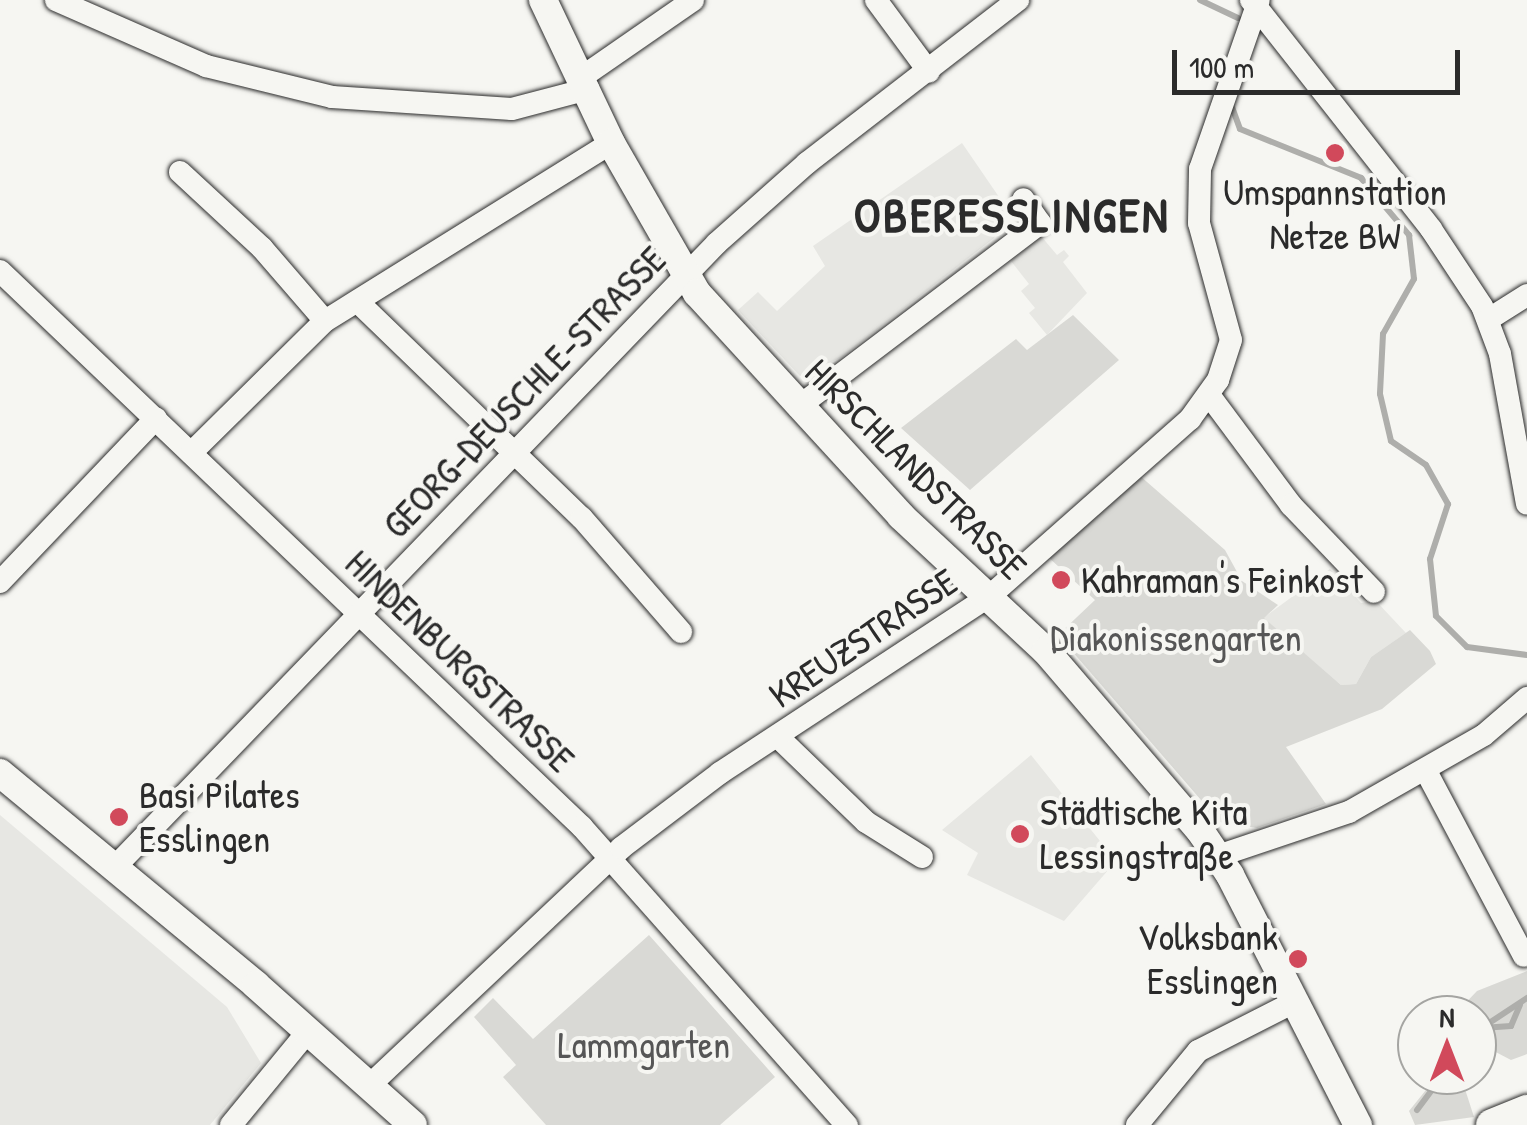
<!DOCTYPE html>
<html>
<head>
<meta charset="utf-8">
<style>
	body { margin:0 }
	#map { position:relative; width:1527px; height:1125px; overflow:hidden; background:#f6f6f2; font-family:"Patrick Hand",sans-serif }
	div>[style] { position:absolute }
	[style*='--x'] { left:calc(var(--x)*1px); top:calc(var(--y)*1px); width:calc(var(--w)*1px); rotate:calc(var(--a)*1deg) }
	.built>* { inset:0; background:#e7e7e3 }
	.green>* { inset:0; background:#d9d9d5 }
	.stream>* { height:6px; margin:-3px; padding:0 3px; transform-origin:3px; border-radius:3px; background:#aeaeab }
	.roads { filter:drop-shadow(0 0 2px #2b2b2b) drop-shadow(0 0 2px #2b2b2b) }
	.minor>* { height:22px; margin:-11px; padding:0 11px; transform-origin:11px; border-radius:11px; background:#f6f6f2 }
	.tertiary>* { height:28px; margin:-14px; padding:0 14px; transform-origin:14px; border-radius:14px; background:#f6f6f2 }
	.secondary>* { height:32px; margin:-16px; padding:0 16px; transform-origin:16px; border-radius:16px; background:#f6f6f2 }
	.dots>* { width:28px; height:28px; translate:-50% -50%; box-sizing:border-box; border:5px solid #f6f6f2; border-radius:50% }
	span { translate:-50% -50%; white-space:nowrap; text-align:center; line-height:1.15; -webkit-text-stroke:8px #f6f6f2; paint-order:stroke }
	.poi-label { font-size:38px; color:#2b2b2b }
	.left { translate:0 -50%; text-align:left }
	.right { translate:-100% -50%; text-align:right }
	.street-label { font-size:38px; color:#2b2b2b }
	.park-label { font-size:38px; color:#565656 }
	.district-label { font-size:48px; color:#2b2b2b; font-weight:700; letter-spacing:2.5px }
	.north { position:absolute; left:1397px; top:995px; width:100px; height:100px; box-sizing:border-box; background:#f6f6f2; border:2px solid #a5a5a2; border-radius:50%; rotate:0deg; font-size:28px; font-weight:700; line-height:40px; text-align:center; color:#2b2b2b }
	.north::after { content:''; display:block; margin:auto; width:35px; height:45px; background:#d1495b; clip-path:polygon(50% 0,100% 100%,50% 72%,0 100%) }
	.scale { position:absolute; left:1172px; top:50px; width:288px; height:45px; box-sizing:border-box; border:5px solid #2b2b2b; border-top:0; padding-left:12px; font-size:30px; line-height:35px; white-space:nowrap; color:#2b2b2b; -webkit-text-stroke:8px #f6f6f2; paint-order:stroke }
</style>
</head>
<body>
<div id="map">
	<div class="built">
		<i style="clip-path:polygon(962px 143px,1010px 213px,994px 238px,842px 357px,800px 376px,738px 310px,758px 292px,777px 311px,825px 266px,813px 246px)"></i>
		<i style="clip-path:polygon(1041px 236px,1057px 255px,1064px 250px,1069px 256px,1063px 262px,1087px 293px,1047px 335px,1029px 313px,1035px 308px,1021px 291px,1029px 284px,1011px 261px)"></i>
		<i style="clip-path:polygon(1330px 569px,1361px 603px,1376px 601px,1406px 633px,1371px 657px,1356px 684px,1341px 685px,1263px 618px)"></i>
		<i style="clip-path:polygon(1031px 755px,1116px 861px,1064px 921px,967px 875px,978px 853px,942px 830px)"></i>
		<i style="clip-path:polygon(0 815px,227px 1007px,261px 1063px,210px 1125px,0 1125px)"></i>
	</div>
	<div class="green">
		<i style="clip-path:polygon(1073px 315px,1119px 360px,970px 490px,901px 428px,1016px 339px,1027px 350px)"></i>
		<i style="clip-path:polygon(1139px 475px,1225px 550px,1242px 581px,1278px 605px,1264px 618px,1341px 685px,1356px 684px,1371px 657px,1410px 630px,1430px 651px,1436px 664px,1382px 709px,1286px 747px,1326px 804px,1257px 828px,1220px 822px,1058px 635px,1095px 600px,1047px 556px)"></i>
		<i style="clip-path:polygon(649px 935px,775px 1077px,720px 1125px,546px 1125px,503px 1077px,516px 1065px,474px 1017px,493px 998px,533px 1039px)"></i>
		<i style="clip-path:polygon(1527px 971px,1527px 1054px,1511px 1060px,1488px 1048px,1477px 1065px,1477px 1015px,1454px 1015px,1477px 991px)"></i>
		<i style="clip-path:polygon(1438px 1075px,1471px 1075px,1464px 1086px,1474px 1117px,1415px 1125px,1409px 1111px)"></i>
	</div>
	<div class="stream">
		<i style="--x:1200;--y:0;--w:42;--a:25.3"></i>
		<i style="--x:1232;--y:107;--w:23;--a:70"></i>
		<i style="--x:1240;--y:129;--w:131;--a:22"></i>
		<i style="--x:1361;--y:178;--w:75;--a:49.9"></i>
		<i style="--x:1409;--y:235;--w:44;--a:83.5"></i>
		<i style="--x:1414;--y:279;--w:63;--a:119.4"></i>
		<i style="--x:1383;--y:334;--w:60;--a:92.9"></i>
		<i style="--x:1380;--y:394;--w:48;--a:76.8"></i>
		<i style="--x:1391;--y:441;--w:42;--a:34.4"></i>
		<i style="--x:1426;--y:465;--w:45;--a:60.6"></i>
		<i style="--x:1448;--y:504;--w:58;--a:108.1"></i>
		<i style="--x:1430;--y:559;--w:57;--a:84"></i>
		<i style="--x:1436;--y:616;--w:44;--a:45"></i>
		<i style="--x:1467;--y:647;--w:61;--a:7.6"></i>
		<i style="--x:1482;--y:1028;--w:29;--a:-4"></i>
		<i style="--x:1511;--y:1026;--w:23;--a:-67"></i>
		<i style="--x:1477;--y:1031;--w:60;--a:-33.4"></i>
		<i style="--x:1417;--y:1110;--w:44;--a:-53.4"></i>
	</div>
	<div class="roads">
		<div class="minor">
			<i style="--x:56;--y:0;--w:164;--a:23.7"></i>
			<i style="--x:206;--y:66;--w:130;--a:13.8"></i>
			<i style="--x:332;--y:97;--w:180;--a:3.8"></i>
			<i style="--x:512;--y:109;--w:79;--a:-14.7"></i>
			<i style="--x:876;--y:0;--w:89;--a:53.6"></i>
			<i style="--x:1251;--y:0;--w:291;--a:51.8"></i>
			<i style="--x:1431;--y:229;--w:92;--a:56.5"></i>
			<i style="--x:1482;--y:306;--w:51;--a:69.4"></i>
			<i style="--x:1500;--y:354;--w:152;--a:79.8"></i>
			<i style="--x:582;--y:77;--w:135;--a:-34.7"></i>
			<i style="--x:180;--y:172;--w:112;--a:42.8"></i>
			<i style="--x:262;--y:248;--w:96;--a:49.2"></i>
			<i style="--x:0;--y:271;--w:805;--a:43.69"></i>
			<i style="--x:582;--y:827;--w:399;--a:48.4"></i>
			<i style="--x:358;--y:302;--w:311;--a:44"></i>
			<i style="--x:582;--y:518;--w:151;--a:49"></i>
			<i style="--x:1489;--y:319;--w:45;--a:-32.3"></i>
			<i style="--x:1209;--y:395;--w:137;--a:53.3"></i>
			<i style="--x:1291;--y:505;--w:120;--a:46.3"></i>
			<i style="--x:798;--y:407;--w:304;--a:-37.2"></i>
			<i style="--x:1040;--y:223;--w:29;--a:-125"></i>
			<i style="--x:192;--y:452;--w:187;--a:-44.6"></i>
			<i style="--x:325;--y:321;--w:337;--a:-31.9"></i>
			<i style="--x:0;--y:582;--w:226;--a:-46.4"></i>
			<i style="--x:778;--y:737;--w:122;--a:44"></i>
			<i style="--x:866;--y:822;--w:66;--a:32"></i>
			<i style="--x:1426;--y:771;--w:209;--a:62.1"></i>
			<i style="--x:1218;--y:856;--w:138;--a:-18.6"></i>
			<i style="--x:1349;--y:812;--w:155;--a:-29.7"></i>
			<i style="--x:1484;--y:735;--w:57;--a:-40.7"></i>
			<i style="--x:113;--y:869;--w:870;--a:-46.02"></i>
			<i style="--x:717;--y:243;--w:120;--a:-41.6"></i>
			<i style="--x:807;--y:163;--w:267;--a:-37.7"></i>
			<i style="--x:371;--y:1084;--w:344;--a:-43.3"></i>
			<i style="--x:621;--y:848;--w:124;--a:-37.1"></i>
			<i style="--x:720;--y:773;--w:324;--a:-33.3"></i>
			<i style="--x:991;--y:595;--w:266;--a:-41.5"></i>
			<i style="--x:1190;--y:419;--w:48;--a:-54.3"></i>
			<i style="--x:1218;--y:380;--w:42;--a:-72"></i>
			<i style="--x:1231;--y:340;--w:121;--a:-105.3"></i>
			<i style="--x:1199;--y:223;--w:54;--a:-88.9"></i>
			<i style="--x:1200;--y:169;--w:179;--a:-70.8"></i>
			<i style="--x:231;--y:1125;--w:123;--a:-50.6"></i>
			<i style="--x:1137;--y:1125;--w:96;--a:-50.5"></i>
			<i style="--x:1198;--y:1051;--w:108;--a:-27"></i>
		</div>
		<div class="tertiary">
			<i style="--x:543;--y:0;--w:158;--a:64.6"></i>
			<i style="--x:611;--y:143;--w:173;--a:60.2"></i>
			<i style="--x:697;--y:293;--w:302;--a:47.5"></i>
			<i style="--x:901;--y:516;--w:198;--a:43"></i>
			<i style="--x:1046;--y:651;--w:238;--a:49.4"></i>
			<i style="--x:1201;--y:832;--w:52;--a:56"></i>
			<i style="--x:1230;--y:875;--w:281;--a:62.9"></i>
			<i style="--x:0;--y:773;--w:332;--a:39.6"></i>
			<i style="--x:256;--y:985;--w:210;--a:41.7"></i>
		</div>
		<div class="secondary">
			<i style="--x:1492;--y:1125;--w:38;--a:-22"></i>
		</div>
	</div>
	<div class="dots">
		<i style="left:1335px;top:153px;background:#d1495b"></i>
		<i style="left:1061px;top:580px;background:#d1495b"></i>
		<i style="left:119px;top:817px;background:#d1495b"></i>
		<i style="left:1020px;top:834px;background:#d1495b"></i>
		<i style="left:1298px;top:959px;background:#d1495b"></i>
	</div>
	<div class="poi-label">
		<span style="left:1335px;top:214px">Umspannstation<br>Netze BW</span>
		<span class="left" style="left:1081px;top:580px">Kahraman's Feinkost</span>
		<span class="left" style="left:139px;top:817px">Basi Pilates<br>Esslingen</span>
		<span class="left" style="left:1040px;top:834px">Städtische Kita<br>Lessingstraße</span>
		<span class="right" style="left:1278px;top:959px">Volksbank<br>Esslingen</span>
	</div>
	<div class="street-label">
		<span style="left:524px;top:392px;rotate:-46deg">GEORG-DEUSCHLE-STRASSE</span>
		<span style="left:916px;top:469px;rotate:45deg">HIRSCHLANDSTRASSE</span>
		<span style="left:863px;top:638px;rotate:-34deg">KREUZSTRASSE</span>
		<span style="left:460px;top:661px;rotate:44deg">HINDENBURGSTRASSE</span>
	</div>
	<div class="park-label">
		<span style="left:1176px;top:638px">Diakonissengarten</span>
		<span style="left:644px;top:1045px">Lammgarten</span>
	</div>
	<div class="district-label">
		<span style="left:1012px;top:215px">OBERESSLINGEN</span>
	</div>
	<div class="north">N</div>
	<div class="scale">100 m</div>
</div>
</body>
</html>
